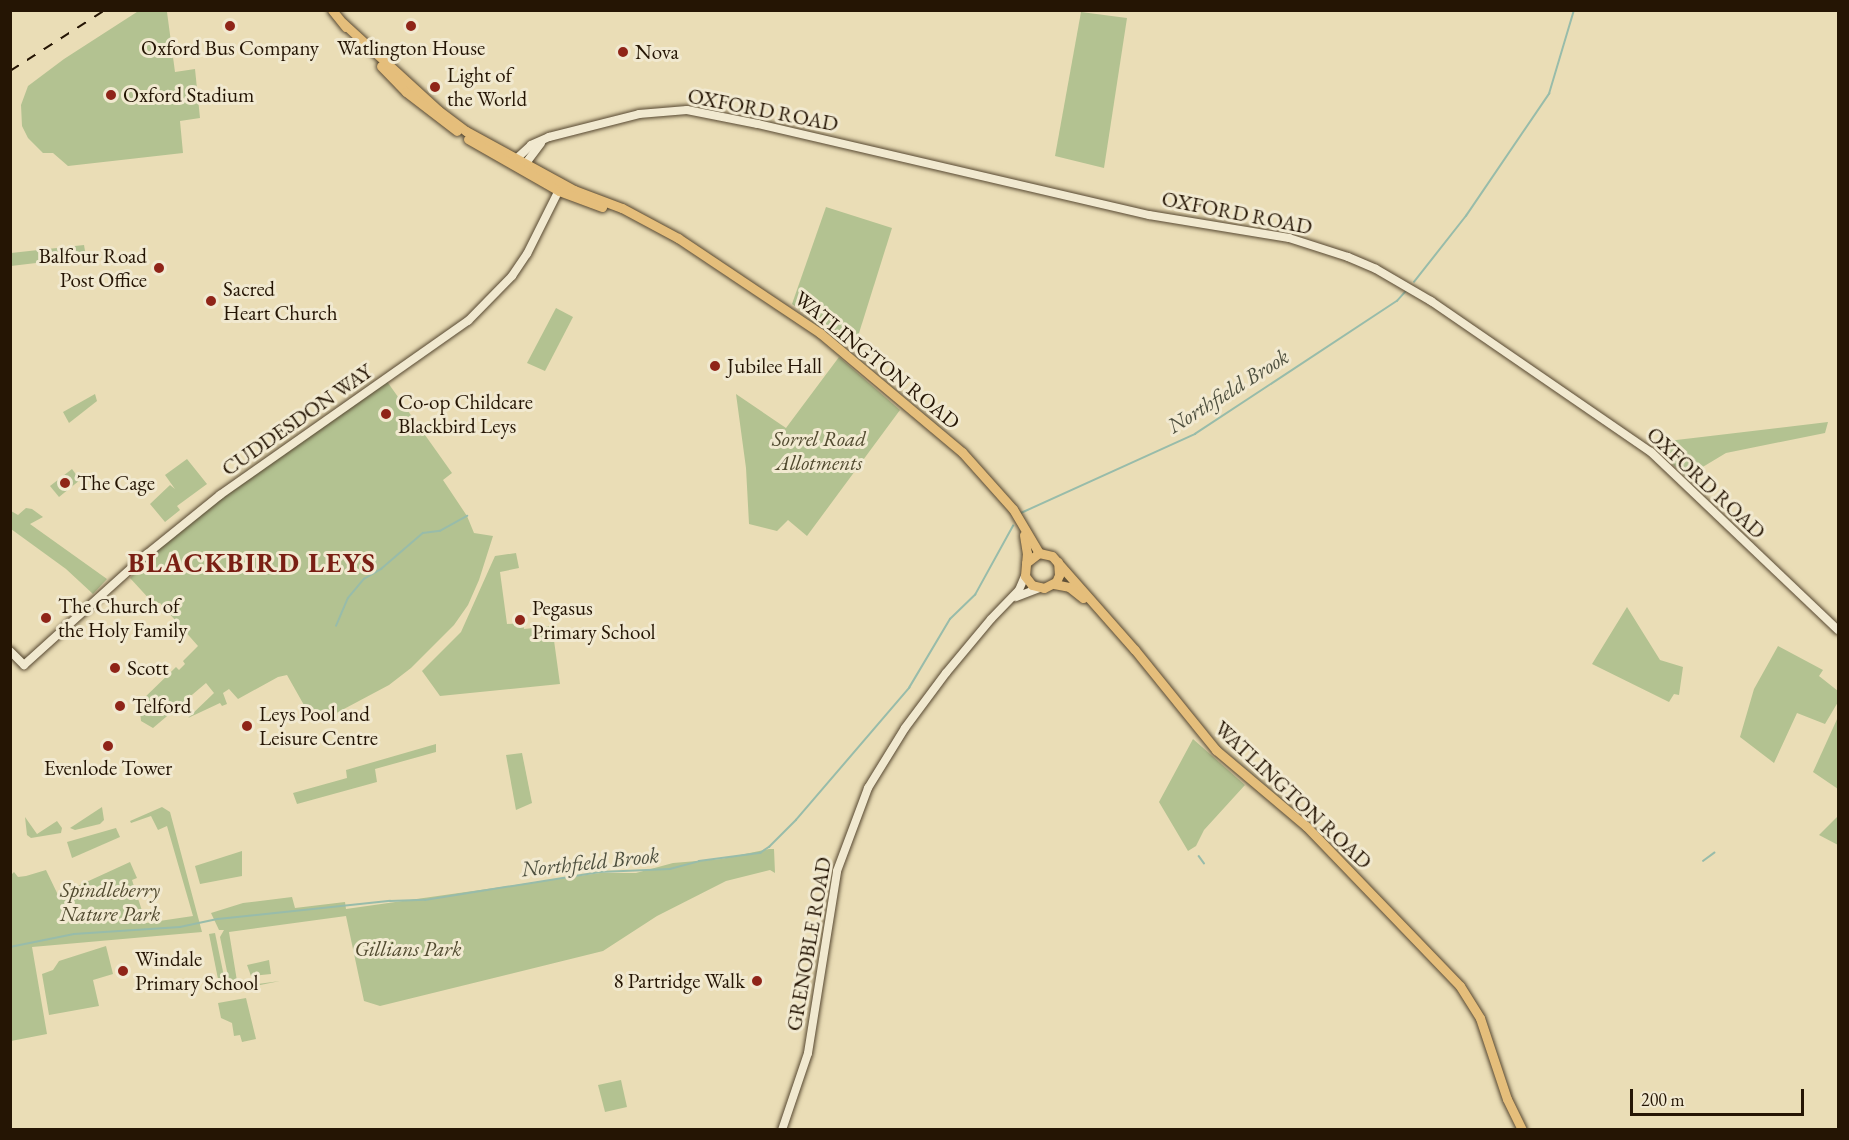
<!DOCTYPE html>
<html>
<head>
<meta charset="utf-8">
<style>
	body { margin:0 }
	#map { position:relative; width:1849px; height:1140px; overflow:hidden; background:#eaddb6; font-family:"EB Garamond",serif }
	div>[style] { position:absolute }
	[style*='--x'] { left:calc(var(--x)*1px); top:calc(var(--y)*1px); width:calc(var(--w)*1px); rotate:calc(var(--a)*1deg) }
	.green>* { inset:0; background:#b3c291 }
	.stream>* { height:1.5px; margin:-0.75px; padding:0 0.75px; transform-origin:0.75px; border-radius:0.75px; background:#98bcaa }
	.roads { filter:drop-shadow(0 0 2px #564730) drop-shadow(0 0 2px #564730) }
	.minor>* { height:8px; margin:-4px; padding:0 4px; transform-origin:4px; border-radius:4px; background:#f1e9d0 }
	.major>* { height:9px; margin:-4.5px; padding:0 4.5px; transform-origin:4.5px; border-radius:4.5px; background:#e5be7b }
	.rail>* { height:1.5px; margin-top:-0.75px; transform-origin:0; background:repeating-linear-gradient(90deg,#251504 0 10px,transparent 0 20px) }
	.dots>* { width:16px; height:16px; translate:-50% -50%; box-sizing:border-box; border:3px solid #f1e9d0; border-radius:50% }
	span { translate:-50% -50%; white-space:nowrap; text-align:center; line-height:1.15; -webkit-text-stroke:6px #f1e9d0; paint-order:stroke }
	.poi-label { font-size:21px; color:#251504 }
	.left { translate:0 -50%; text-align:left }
	.right { translate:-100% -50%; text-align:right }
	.street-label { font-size:21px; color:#251504 }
	.park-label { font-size:21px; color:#50492e; font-style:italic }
	.water-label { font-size:22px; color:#4d4f3e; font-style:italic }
	.district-label { font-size:27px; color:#7a1f14; font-weight:700; letter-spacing:1.5px }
	.frame { position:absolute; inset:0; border:12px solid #251504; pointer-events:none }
	.scale { position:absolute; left:1630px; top:1089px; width:174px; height:27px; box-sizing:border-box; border:3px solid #251504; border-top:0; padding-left:8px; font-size:18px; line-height:21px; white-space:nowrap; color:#251504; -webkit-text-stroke:4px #f1e9d0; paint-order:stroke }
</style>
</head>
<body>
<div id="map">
	<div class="green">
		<i style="clip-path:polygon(140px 10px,167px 12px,175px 72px,195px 69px,200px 118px,180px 121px,183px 153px,68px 166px,53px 153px,43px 153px,28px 138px,22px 126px,21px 105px,28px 86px,64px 59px)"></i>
		<i style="clip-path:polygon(1081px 12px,1127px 18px,1104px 168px,1055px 156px)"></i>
		<i style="clip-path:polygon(826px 207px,892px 228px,854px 349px,792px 304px)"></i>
		<i style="clip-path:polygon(84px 245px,86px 257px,11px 266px,11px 253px)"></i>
		<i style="clip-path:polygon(556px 308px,573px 317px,545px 371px,527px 363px)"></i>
		<i style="clip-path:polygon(839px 357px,900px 410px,807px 536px,788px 520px,777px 531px,749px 524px,746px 468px,736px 394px,786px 428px)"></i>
		<i style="clip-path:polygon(386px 380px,452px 473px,443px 480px,467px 516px,474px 533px,493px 536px,479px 580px,468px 605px,454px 625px,411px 668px,389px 685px,327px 718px,313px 721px,287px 675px,278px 677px,238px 699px,229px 689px,223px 693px,227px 704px,222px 706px,220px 703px,188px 718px,214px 693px,206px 683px,153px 728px,141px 721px,139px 703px,176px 667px,179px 670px,185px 664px,183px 661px,198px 646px,160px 603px,153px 603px,130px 578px,150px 556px,220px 495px)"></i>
		<i style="clip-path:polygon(95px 394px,97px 401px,69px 423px,63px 412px)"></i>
		<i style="clip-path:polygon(1828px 422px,1825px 433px,1726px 453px,1686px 477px,1651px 443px)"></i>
		<i style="clip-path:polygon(187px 459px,207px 484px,177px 506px,180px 510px,165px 522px,150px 504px,170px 485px,175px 489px,165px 475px)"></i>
		<i style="clip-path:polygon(72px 469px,80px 480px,59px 497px,50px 486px)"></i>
		<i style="clip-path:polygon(26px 508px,32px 509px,43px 517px,30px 524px,107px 579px,93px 594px,66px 569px,11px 529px,11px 511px,18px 515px)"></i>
		<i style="clip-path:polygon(516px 553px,519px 568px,500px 572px,507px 624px,523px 623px,524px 629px,552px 626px,560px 684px,440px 696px,422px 671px,461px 632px,495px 556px)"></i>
		<i style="clip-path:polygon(1627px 607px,1660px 660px,1683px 667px,1679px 695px,1674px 694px,1669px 702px,1592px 664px)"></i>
		<i style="clip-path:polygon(1778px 646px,1823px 670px,1819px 676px,1838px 691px,1838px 702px,1825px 724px,1797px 713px,1774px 763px,1740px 737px,1754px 689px)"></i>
		<i style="clip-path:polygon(1838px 717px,1838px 789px,1813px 772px)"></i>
		<i style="clip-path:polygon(1193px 739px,1245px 785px,1204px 830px,1196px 846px,1188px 851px,1159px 802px)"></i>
		<i style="clip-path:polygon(436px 744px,436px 752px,375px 769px,377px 782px,297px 804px,293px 793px,347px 778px,346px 770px)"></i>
		<i style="clip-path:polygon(522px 753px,532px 803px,516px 810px,506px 755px)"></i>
		<i style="clip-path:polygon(102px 807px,104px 820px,100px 824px,75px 830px,70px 828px)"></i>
		<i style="clip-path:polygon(162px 807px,170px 812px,202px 932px,32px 947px,47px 1034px,11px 1041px,11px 875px,14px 872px,18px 877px,26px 876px,46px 870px,58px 895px,130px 862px,137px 878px,132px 880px,146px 923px,193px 916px,167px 826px,158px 830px,151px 816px,131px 823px,130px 821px)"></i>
		<i style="clip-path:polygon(1838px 816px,1838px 845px,1819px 835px)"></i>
		<i style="clip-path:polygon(25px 817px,37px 834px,57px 821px,62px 828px,61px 833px,31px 838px,27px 835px)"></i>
		<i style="clip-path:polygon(116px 828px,120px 837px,72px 858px,67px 842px)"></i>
		<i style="clip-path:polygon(769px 849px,774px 849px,775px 873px,770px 870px,726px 881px,657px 916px,603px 951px,380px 1006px,364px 1001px,346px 916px,229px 932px,237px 981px,248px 980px,250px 985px,280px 981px,231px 991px,220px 937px,224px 930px,219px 930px,211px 913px,243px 903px,292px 897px,295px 908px,345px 902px,346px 909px,600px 873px,636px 873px,673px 863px,721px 859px)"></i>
		<i style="clip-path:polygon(242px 851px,242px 876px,200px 884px,195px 866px)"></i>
		<i style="clip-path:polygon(215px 933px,226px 986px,220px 989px,209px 934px)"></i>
		<i style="clip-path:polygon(106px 946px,113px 974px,93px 980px,99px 1006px,49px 1015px,42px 974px,53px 970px,59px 961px)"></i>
		<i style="clip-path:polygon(269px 960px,271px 974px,251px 976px,247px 965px)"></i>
		<i style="clip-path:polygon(246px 998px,256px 1039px,242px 1042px,240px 1035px,234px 1036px,232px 1023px,221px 1018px,218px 1003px)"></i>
		<i style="clip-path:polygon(621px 1080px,627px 1107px,605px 1112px,598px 1085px)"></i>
	</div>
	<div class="stream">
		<i style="--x:1414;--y:282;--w:84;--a:-51.8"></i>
		<i style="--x:1466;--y:216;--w:148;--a:-55.8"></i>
		<i style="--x:1549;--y:94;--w:88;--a:-73.4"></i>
		<i style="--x:1021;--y:513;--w:191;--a:-24.4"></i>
		<i style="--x:1195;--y:434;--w:242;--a:-33.4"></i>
		<i style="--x:1397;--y:301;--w:13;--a:-48"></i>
		<i style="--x:336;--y:626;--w:30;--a:-67"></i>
		<i style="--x:348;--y:598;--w:25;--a:-50"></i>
		<i style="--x:364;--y:579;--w:20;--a:-30"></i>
		<i style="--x:381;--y:569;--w:55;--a:-40.6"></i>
		<i style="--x:423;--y:533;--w:17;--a:-7"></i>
		<i style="--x:440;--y:531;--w:31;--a:-29"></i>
		<i style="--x:1199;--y:856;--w:9;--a:54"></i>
		<i style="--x:1703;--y:861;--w:14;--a:-36"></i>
		<i style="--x:10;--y:947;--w:65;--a:-11.5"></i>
		<i style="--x:74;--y:934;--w:106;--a:-3.8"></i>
		<i style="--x:180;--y:927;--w:39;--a:-12"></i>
		<i style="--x:218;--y:919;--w:173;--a:-6"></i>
		<i style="--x:390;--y:901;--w:35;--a:-2"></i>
		<i style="--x:425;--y:900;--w:177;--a:-9.1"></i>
		<i style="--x:600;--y:872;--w:70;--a:-2.5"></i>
		<i style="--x:670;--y:869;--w:30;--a:-15"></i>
		<i style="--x:699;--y:861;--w:62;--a:-7.5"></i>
		<i style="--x:760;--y:853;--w:11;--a:-34"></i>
		<i style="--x:769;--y:847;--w:38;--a:-45"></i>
		<i style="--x:796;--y:820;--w:174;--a:-49.4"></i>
		<i style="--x:909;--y:688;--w:80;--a:-59.3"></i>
		<i style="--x:950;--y:619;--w:35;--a:-44"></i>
		<i style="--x:975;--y:595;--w:79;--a:-61.2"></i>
	</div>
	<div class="roads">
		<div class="minor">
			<i style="--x:514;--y:161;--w:23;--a:-43"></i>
			<i style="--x:531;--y:145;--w:20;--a:-24"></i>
			<i style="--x:549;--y:137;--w:93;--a:-14.3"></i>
			<i style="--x:639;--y:114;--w:48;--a:-4.8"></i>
			<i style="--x:687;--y:110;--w:72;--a:11.2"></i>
			<i style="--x:758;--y:124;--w:401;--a:13.1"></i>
			<i style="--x:1149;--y:215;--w:142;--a:9.3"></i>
			<i style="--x:1289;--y:238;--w:62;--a:17.9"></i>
			<i style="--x:1348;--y:257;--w:30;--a:23"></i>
			<i style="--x:1376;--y:269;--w:64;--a:30.2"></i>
			<i style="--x:1431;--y:301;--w:267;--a:34.5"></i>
			<i style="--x:1651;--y:452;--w:258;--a:43.6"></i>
			<i style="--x:523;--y:167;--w:30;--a:-53"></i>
			<i style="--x:1016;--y:597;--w:26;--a:-21"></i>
			<i style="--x:10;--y:651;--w:20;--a:45"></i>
			<i style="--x:24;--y:665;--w:166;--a:-42.1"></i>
			<i style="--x:147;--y:554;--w:94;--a:-38.9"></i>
			<i style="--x:220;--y:495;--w:303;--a:-35.1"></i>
			<i style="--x:468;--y:321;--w:63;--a:-45.6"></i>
			<i style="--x:512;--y:276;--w:27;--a:-56"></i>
			<i style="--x:527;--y:254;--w:74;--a:-63.4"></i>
			<i style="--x:782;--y:1130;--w:81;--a:-71.3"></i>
			<i style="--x:808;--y:1053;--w:184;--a:-80.9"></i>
			<i style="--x:837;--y:871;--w:89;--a:-69.5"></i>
			<i style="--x:868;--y:788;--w:70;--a:-58.3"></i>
			<i style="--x:905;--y:728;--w:69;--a:-53.3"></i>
			<i style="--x:946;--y:673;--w:70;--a:-50.2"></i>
			<i style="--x:991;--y:619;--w:40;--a:-46"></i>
			<i style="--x:1019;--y:590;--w:15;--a:-67"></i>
		</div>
		<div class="major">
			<i style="--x:332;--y:10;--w:22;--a:51"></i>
			<i style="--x:343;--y:23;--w:129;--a:42.5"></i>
			<i style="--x:438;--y:110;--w:35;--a:37"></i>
			<i style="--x:466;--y:131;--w:123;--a:28.6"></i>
			<i style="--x:574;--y:190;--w:51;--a:20.6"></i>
			<i style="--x:622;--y:208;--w:64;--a:28.2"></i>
			<i style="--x:678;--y:238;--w:171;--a:33.8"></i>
			<i style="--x:820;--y:333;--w:185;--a:40"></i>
			<i style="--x:962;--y:452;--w:76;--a:48.2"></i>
			<i style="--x:1013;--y:509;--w:51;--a:59.4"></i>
			<i style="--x:381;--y:66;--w:36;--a:46"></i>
			<i style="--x:406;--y:92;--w:64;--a:37.4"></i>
			<i style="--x:468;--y:139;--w:105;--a:29.7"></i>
			<i style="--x:559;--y:191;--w:46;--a:20.4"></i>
			<i style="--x:1024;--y:535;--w:18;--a:81"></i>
			<i style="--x:1027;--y:553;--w:23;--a:95"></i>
			<i style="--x:1025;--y:576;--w:11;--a:52"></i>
			<i style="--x:1032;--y:585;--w:12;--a:14"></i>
			<i style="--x:1044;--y:588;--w:13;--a:-27"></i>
			<i style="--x:1056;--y:582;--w:8;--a:-67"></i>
			<i style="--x:1059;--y:575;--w:13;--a:-94"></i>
			<i style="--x:1026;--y:563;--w:16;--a:-38"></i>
			<i style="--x:1039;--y:553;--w:13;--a:13"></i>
			<i style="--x:1052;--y:556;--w:125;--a:48.6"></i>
			<i style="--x:1135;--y:650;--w:129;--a:51"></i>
			<i style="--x:1216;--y:750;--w:118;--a:40.2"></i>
			<i style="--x:1306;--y:826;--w:222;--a:46.1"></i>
			<i style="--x:1460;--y:986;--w:38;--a:58"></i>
			<i style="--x:1480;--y:1018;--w:85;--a:71.6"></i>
			<i style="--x:1507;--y:1099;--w:34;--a:64"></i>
			<i style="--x:1054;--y:584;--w:15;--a:11"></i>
			<i style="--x:1069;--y:587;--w:18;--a:38"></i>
		</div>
	</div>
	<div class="rail">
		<i style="--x:10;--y:71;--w:113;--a:-32.7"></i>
	</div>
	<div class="dots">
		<i style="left:230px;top:26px;background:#8f2418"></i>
		<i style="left:411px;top:26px;background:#8f2418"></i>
		<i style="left:623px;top:52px;background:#8f2418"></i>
		<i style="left:435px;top:87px;background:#8f2418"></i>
		<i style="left:111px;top:95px;background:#8f2418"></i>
		<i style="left:159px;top:268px;background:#8f2418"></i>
		<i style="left:211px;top:301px;background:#8f2418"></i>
		<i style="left:715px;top:366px;background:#8f2418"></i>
		<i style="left:386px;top:414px;background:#8f2418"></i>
		<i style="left:65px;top:483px;background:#8f2418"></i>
		<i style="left:46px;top:618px;background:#8f2418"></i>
		<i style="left:520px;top:620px;background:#8f2418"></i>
		<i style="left:115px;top:668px;background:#8f2418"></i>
		<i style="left:120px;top:706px;background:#8f2418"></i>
		<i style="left:247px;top:726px;background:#8f2418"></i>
		<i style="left:108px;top:746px;background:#8f2418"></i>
		<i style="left:123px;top:971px;background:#8f2418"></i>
		<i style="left:757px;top:981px;background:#8f2418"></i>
	</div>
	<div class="poi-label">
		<span style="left:230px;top:48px">Oxford Bus Company</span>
		<span style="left:411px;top:48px">Watlington House</span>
		<span class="left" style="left:635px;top:52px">Nova</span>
		<span class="left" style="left:447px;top:87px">Light of<br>the World</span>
		<span class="left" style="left:123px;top:95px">Oxford Stadium</span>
		<span class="right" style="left:147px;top:268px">Balfour Road<br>Post Office</span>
		<span class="left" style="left:223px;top:301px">Sacred<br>Heart Church</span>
		<span class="left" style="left:727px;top:366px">Jubilee Hall</span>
		<span class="left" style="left:398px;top:414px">Co-op Childcare<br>Blackbird Leys</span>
		<span class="left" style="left:77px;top:483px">The Cage</span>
		<span class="left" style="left:58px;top:618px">The Church of<br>the Holy Family</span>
		<span class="left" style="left:532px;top:620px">Pegasus<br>Primary School</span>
		<span class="left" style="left:127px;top:668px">Scott</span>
		<span class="left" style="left:132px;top:706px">Telford</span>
		<span class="left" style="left:259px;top:726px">Leys Pool and<br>Leisure Centre</span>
		<span style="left:108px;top:768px">Evenlode Tower</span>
		<span class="left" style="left:135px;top:971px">Windale<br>Primary School</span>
		<span class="right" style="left:745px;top:981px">8 Partridge Walk</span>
	</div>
	<div class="street-label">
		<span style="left:763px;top:110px;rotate:11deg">OXFORD ROAD</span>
		<span style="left:1237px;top:213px;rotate:11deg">OXFORD ROAD</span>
		<span style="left:877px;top:360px;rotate:39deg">WATLINGTON ROAD</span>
		<span style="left:297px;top:420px;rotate:-35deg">CUDDESDON WAY</span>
		<span style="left:1706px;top:483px;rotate:43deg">OXFORD ROAD</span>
		<span style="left:1293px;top:795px;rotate:43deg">WATLINGTON ROAD</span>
		<span style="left:809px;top:944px;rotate:-80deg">GRENOBLE ROAD</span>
	</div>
	<div class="park-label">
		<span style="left:819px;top:451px">Sorrel Road<br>Allotments</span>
		<span style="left:110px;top:902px">Spindleberry<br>Nature Park</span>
		<span style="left:408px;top:949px">Gillians Park</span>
	</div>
	<div class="water-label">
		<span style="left:1228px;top:391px;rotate:-32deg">Northfield Brook</span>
		<span style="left:590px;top:862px;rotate:-6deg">Northfield Brook</span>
	</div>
	<div class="district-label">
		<span style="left:252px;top:563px">BLACKBIRD LEYS</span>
	</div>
	<div class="frame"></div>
	<div class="scale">200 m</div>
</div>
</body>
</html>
